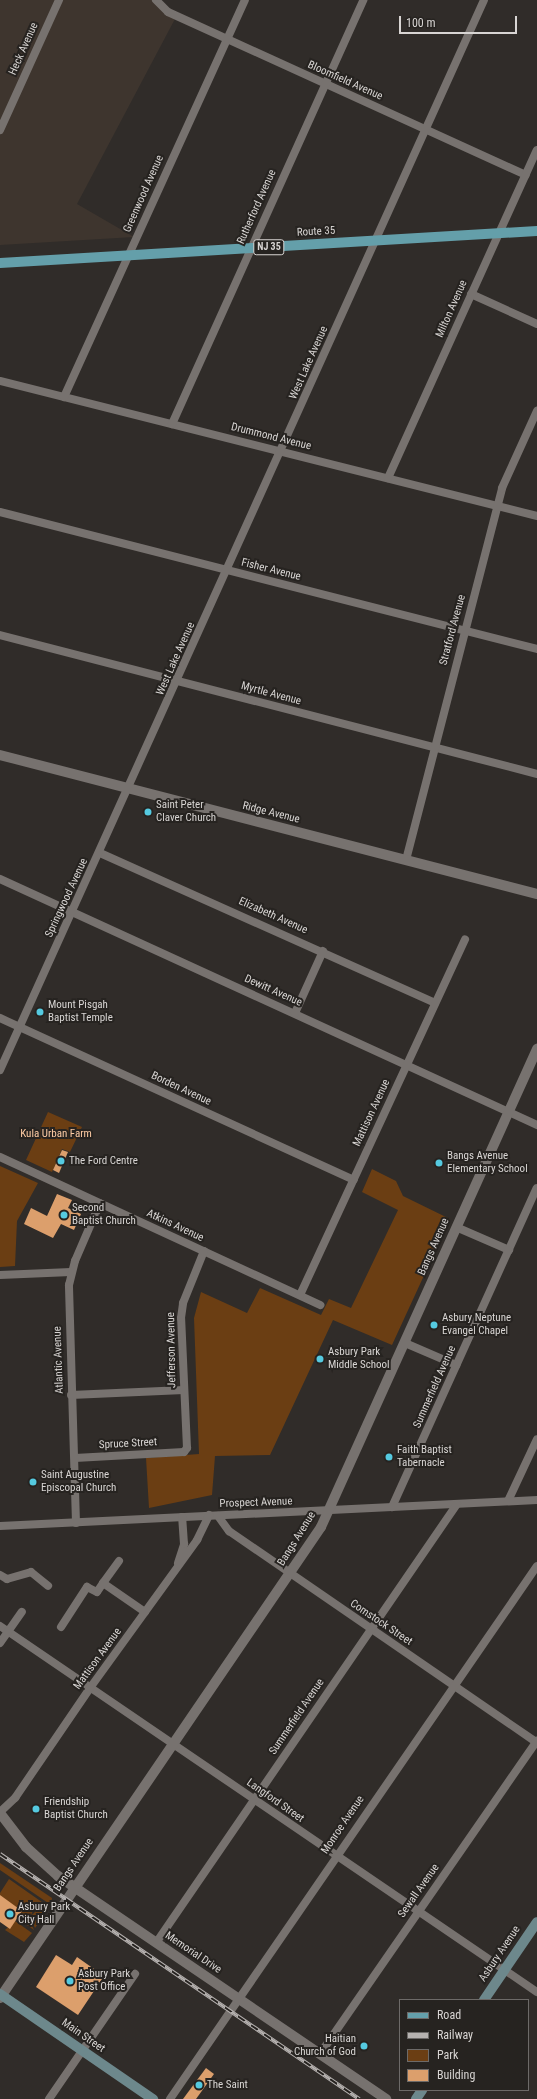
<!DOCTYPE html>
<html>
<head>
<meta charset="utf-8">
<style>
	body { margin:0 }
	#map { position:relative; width:537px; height:2099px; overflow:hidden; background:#302c29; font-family:"Roboto Condensed",sans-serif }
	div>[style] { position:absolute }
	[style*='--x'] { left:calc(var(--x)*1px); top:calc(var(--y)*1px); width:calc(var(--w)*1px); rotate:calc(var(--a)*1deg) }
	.built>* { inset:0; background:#3e352e }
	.green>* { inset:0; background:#6b3e13 }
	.building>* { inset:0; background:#dc9f6c }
	.minor>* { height:8px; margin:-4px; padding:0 4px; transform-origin:4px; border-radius:4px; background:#77726f }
	.tertiary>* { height:10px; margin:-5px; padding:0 5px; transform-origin:5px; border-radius:5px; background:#77726f }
	.secondary>* { height:10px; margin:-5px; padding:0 5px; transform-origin:5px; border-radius:5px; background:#6d888c }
	.primary>* { height:10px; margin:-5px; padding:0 5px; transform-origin:5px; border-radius:5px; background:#649faa }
	.rail>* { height:4px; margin-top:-2px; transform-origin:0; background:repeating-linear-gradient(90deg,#262320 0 8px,#b6b2b0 0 16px); box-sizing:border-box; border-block:1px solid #b6b2b0 }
	.dots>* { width:11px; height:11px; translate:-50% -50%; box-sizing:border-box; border:2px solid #262320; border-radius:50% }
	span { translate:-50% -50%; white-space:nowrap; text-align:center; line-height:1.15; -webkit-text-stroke:4px #262320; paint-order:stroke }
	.shield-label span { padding:1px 3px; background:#262320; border:1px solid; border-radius:3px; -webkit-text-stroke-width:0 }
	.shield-label { font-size:10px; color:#d8d5d3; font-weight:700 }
	.street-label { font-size:11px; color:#d8d5d3 }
	.poi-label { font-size:11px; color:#d8d5d3 }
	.left { translate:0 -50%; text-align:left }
	.right { translate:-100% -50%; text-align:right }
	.park-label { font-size:11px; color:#fecca4 }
	.legend { position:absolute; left:399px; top:1999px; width:130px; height:92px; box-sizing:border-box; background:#262320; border:1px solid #6d6a68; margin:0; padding:5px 7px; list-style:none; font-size:12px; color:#d8d5d3 }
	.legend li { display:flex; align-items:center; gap:8px; height:20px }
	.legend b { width:20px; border:1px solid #6d6a68 }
	.scale { position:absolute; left:399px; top:16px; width:118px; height:18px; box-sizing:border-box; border:2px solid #d8d5d3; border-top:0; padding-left:5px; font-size:12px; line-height:14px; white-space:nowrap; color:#d8d5d3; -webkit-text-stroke:3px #262320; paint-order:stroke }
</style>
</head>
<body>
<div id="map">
	<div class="built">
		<i style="clip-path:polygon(0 0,152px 0,176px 17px,77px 204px,134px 237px,0 245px)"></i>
	</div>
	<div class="green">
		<i style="clip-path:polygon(48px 1112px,82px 1127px,70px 1152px,62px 1149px,52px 1172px,26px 1160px)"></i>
		<i style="clip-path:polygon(0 1166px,38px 1183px,17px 1221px,15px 1266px,0 1267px)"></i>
		<i style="clip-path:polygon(372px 1169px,396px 1181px,403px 1196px,450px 1219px,392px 1345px,333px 1320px,270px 1455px,215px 1456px,212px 1495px,149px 1508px,146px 1458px,199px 1454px,194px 1318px,201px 1292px,247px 1313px,260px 1288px,321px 1315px,329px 1299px,351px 1308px,398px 1210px,362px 1192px)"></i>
		<i style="clip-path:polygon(0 1863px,52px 1898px,51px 1905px,0 1870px)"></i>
		<i style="clip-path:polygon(9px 1879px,49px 1907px,34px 1908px,30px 1902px,27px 1907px,34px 1909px,29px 1919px,34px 1930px,17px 1918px,22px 1911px,0 1899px,0 1893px)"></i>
		<i style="clip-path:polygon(39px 1908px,48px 1909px,35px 1928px,30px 1917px)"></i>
		<i style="clip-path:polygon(15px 1921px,32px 1933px,24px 1942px,5px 1930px)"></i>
	</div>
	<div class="building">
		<i style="clip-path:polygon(62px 1150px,68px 1152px,59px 1173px,53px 1170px)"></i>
		<i style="clip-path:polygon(57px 1194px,72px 1200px,68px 1208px,81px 1214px,74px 1230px,61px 1224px,53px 1238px,24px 1224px,31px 1208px,47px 1216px)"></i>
		<i style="clip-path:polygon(0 1895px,22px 1911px,10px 1929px,0 1922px)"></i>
		<i style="clip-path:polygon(56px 1955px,72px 1965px,77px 1957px,104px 1976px,78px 2015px,36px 1987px)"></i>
		<i style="clip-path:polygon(206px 2068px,214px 2074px,196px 2099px,183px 2099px)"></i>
	</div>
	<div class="minor">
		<i style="--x:156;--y:0;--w:17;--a:45"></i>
		<i style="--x:168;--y:12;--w:393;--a:24.5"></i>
		<i style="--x:0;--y:130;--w:143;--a:-65.6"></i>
		<i style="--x:471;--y:294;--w:72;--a:24.4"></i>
		<i style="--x:0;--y:381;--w:554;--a:14.11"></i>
		<i style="--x:64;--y:397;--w:436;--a:-65.5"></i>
		<i style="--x:172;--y:424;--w:465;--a:-65.7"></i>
		<i style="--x:388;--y:478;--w:360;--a:-65.6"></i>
		<i style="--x:0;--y:512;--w:554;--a:14.31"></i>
		<i style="--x:0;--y:635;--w:555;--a:14.51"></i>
		<i style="--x:100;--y:853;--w:367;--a:24.1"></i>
		<i style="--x:406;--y:860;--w:384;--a:-75.5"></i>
		<i style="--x:502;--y:488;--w:85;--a:-65.6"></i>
		<i style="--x:0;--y:879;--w:591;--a:24.61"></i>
		<i style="--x:295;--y:1013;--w:68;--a:-65.7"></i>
		<i style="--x:0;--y:1018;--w:389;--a:24.6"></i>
		<i style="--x:0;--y:1070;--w:1174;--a:-65.66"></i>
		<i style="--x:0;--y:1157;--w:353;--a:24.8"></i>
		<i style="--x:456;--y:1227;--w:58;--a:23.5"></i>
		<i style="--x:0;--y:1275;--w:71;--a:-2.4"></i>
		<i style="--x:300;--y:1295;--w:392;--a:-65.1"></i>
		<i style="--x:405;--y:1343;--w:56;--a:23.3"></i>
		<i style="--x:71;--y:1395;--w:113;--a:-2.5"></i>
		<i style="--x:75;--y:1458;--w:109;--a:-3.2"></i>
		<i style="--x:184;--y:1452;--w:5;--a:-53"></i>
		<i style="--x:187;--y:1448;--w:130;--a:-92.6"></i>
		<i style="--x:181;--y:1318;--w:15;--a:-82"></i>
		<i style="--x:183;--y:1303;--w:56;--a:-68"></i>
		<i style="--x:508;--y:1501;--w:68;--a:-64.9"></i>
		<i style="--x:392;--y:1507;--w:350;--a:-65.6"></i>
		<i style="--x:218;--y:1516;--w:19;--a:54"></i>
		<i style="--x:229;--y:1531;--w:374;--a:34.5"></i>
		<i style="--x:76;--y:1523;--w:238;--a:-91.7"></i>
		<i style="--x:69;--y:1285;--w:25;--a:-76"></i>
		<i style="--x:75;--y:1261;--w:63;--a:-66.7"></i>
		<i style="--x:0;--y:1526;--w:538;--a:-2.77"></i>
		<i style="--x:119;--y:1561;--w:27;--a:126"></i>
		<i style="--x:103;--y:1583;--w:51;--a:34.6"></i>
		<i style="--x:178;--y:1563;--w:20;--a:-72"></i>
		<i style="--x:184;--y:1544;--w:27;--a:-94"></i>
		<i style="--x:0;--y:1575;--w:8;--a:30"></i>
		<i style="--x:7;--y:1579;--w:25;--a:-16"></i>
		<i style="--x:31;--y:1572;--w:22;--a:39"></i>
		<i style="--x:0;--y:1626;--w:650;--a:34.28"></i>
		<i style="--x:61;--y:1627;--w:48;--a:-57"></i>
		<i style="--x:87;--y:1587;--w:11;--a:27"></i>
		<i style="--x:97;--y:1592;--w:11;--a:-56"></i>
		<i style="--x:0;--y:1643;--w:38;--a:-55"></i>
		<i style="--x:0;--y:1812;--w:21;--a:-43"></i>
		<i style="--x:15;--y:1798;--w:133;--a:-55.7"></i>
		<i style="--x:90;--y:1688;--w:183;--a:-54.1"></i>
		<i style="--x:197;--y:1540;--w:28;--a:-64"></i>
		<i style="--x:156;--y:1943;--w:532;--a:-55.56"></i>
		<i style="--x:320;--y:2054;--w:381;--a:-55.3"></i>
		<i style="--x:49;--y:2099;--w:152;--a:-55.5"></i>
		<i style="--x:170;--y:2099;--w:647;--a:-55.45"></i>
	</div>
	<div class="tertiary">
		<i style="--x:0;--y:755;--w:555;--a:14.51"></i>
		<i style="--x:0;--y:1813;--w:43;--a:52.6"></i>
		<i style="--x:26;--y:1847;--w:43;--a:42.2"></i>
		<i style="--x:58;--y:1876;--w:397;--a:34.2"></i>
		<i style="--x:0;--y:1998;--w:570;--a:-55.72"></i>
		<i style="--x:321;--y:1527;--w:525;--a:-65.68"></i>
	</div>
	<div class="secondary">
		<i style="--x:0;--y:1994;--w:186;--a:34.5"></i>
		<i style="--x:484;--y:2000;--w:94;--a:-55.8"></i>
		<i style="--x:416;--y:2099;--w:11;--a:-56"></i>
	</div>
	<div class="primary">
		<i style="--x:0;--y:263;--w:538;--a:-3.41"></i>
	</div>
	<div class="rail">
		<i style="--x:0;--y:1854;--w:435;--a:34.3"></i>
	</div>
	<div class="dots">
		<i style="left:148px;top:812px;background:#55cae0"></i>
		<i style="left:40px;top:1012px;background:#55cae0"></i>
		<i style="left:61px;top:1161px;background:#55cae0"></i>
		<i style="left:439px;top:1163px;background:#55cae0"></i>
		<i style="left:64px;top:1215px;background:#55cae0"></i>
		<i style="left:434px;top:1325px;background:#55cae0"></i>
		<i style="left:320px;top:1359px;background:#55cae0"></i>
		<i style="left:389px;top:1457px;background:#55cae0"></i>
		<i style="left:33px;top:1482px;background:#55cae0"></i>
		<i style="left:36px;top:1809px;background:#55cae0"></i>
		<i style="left:10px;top:1914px;background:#55cae0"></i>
		<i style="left:70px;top:1981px;background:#55cae0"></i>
		<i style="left:364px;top:2046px;background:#55cae0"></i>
		<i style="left:199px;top:2085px;background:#55cae0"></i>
	</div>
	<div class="shield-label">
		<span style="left:269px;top:247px">NJ 35</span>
	</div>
	<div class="street-label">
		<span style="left:24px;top:49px;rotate:-66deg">Heck Avenue</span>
		<span style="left:345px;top:81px;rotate:24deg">Bloomfield Avenue</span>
		<span style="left:144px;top:194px;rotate:-66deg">Greenwood Avenue</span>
		<span style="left:257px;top:207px;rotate:-66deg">Rutherford Avenue</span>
		<span style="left:316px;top:232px;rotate:-3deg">Route 35</span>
		<span style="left:452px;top:309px;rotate:-66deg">Milton Avenue</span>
		<span style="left:309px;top:363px;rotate:-66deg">West Lake Avenue</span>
		<span style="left:271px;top:437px;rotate:14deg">Drummond Avenue</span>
		<span style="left:271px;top:570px;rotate:14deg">Fisher Avenue</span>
		<span style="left:453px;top:630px;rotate:-75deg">Stratford Avenue</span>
		<span style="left:176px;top:659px;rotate:-66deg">West Lake Avenue</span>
		<span style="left:271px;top:694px;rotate:15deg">Myrtle Avenue</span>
		<span style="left:271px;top:813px;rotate:14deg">Ridge Avenue</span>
		<span style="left:67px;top:898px;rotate:-65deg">Springwood Avenue</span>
		<span style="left:273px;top:916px;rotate:24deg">Elizabeth Avenue</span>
		<span style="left:273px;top:991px;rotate:24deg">Dewitt Avenue</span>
		<span style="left:181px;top:1089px;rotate:25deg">Borden Avenue</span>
		<span style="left:372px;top:1113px;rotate:-65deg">Mattison Avenue</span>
		<span style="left:175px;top:1226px;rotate:25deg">Atkins Avenue</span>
		<span style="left:434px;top:1247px;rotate:-66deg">Bangs Avenue</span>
		<span style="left:172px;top:1350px;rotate:-91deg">Jefferson Avenue</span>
		<span style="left:59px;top:1360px;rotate:-92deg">Atlantic Avenue</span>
		<span style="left:435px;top:1387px;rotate:-66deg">Summerfield Avenue</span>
		<span style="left:128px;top:1444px;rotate:-3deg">Spruce Street</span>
		<span style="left:256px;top:1503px;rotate:-2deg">Prospect Avenue</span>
		<span style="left:297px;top:1539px;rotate:-58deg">Bangs Avenue</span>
		<span style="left:381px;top:1623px;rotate:34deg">Comstock Street</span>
		<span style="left:98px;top:1659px;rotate:-54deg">Mattison Avenue</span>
		<span style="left:297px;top:1717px;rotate:-56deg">Summerfield Avenue</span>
		<span style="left:275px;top:1801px;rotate:35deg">Langford Street</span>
		<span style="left:343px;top:1825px;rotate:-56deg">Monroe Avenue</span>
		<span style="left:74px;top:1865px;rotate:-56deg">Bangs Avenue</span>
		<span style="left:419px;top:1891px;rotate:-55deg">Sewall Avenue</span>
		<span style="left:193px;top:1953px;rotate:34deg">Memorial Drive</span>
		<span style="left:500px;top:1954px;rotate:-56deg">Asbury Avenue</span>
		<span style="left:83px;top:2036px;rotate:35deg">Main Street</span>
	</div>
	<div class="poi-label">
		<span class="left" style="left:156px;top:812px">Saint Peter<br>Claver Church</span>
		<span class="left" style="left:48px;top:1012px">Mount Pisgah<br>Baptist Temple</span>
		<span class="left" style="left:447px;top:1163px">Bangs Avenue<br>Elementary School</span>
		<span class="left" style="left:69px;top:1161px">The Ford Centre</span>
		<span class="left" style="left:72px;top:1215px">Second<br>Baptist Church</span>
		<span class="left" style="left:442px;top:1325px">Asbury Neptune<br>Evangel Chapel</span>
		<span class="left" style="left:328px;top:1359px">Asbury Park<br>Middle School</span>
		<span class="left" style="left:397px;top:1457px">Faith Baptist<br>Tabernacle</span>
		<span class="left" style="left:41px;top:1482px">Saint Augustine<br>Episcopal Church</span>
		<span class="left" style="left:44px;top:1809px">Friendship<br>Baptist Church</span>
		<span class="left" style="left:18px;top:1914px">Asbury Park<br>City Hall</span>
		<span class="left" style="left:78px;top:1981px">Asbury Park<br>Post Office</span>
		<span class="right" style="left:356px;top:2046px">Haitian<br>Church of God</span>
		<span class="left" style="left:207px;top:2085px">The Saint</span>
	</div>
	<div class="park-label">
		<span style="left:56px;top:1134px">Kula Urban Farm</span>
	</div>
	<ul class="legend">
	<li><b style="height:5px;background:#649faa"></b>Road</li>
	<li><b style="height:5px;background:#b6b2b0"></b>Railway</li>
	<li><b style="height:11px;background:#6b3e13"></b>Park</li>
	<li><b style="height:11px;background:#dc9f6c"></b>Building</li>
	</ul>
	<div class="scale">100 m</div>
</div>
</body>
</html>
